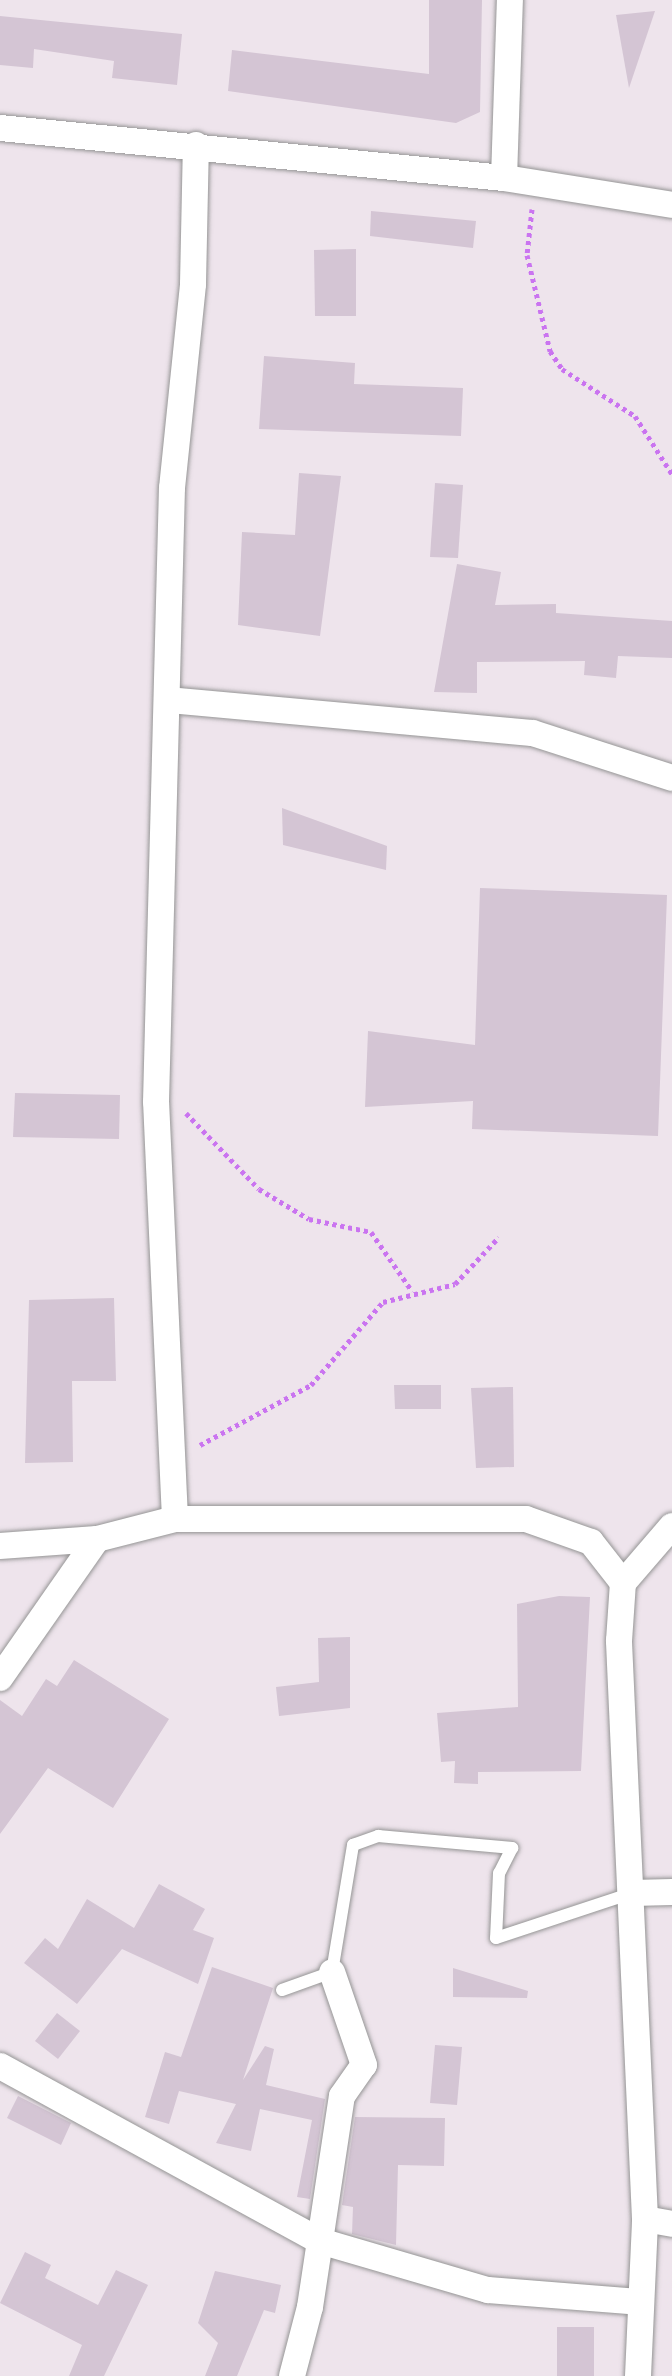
<!DOCTYPE html>
<html>
<head>
<meta charset="utf-8">
<style>
	body { margin:0 }
	#map { position:relative; width:672px; height:2376px; overflow:hidden; background:#eee4ec; font-family:"PT Sans Narrow",sans-serif }
	div>[style] { position:absolute }
	[style*='--x'] { left:calc(var(--x)*1px); top:calc(var(--y)*1px); width:calc(var(--w)*1px); rotate:calc(var(--a)*1deg) }
	.building>* { inset:0; background:#d4c5d4 }
	.path>* { height:5px; margin-top:-2.5px; transform-origin:0; background:repeating-linear-gradient(90deg,#ca74f0 0 4px,transparent 0 8px) }
	.roads { filter:drop-shadow(0 0 2px #959595) drop-shadow(0 0 2px #959595) }
	.service>* { height:12px; margin:-6px; padding:0 6px; transform-origin:6px; border-radius:6px; background:#fff }
	.minor>* { height:26px; margin:-13px; padding:0 13px; transform-origin:13px; border-radius:13px; background:#fff }
	span { translate:-50% -50%; white-space:nowrap; text-align:center; line-height:1.15; -webkit-text-stroke:7px #fff; paint-order:stroke }
</style>
</head>
<body>
<div id="map">
	<div class="building">
		<i style="clip-path:polygon(429px 0,482px 0,480px 112px,456px 123px,228px 91px,232px 50px,429px 74px)"></i>
		<i style="clip-path:polygon(655px 11px,629px 88px,616px 15px)"></i>
		<i style="clip-path:polygon(0 16px,182px 34px,177px 85px,112px 78px,114px 61px,34px 49px,33px 68px,0 65px)"></i>
		<i style="clip-path:polygon(371px 211px,476px 221px,473px 248px,370px 236px)"></i>
		<i style="clip-path:polygon(356px 249px,356px 316px,315px 316px,314px 250px)"></i>
		<i style="clip-path:polygon(264px 356px,355px 363px,354px 384px,463px 388px,461px 436px,259px 429px)"></i>
		<i style="clip-path:polygon(299px 473px,341px 476px,320px 636px,238px 625px,242px 532px,295px 535px)"></i>
		<i style="clip-path:polygon(435px 483px,463px 485px,458px 558px,430px 557px)"></i>
		<i style="clip-path:polygon(457px 564px,501px 572px,495px 605px,556px 604px,556px 613px,672px 621px,672px 658px,618px 656px,616px 678px,584px 675px,585px 661px,477px 662px,477px 693px,434px 692px)"></i>
		<i style="clip-path:polygon(282px 808px,387px 846px,386px 870px,283px 845px)"></i>
		<i style="clip-path:polygon(480px 888px,667px 895px,658px 1136px,472px 1129px,473px 1101px,365px 1107px,368px 1031px,475px 1045px)"></i>
		<i style="clip-path:polygon(15px 1093px,120px 1095px,119px 1139px,13px 1137px)"></i>
		<i style="clip-path:polygon(114px 1298px,116px 1381px,72px 1381px,73px 1462px,25px 1463px,29px 1300px)"></i>
		<i style="clip-path:polygon(394px 1385px,441px 1385px,441px 1409px,395px 1409px)"></i>
		<i style="clip-path:polygon(513px 1387px,514px 1467px,476px 1468px,471px 1388px)"></i>
		<i style="clip-path:polygon(559px 1596px,590px 1597px,581px 1771px,478px 1772px,478px 1784px,454px 1783px,455px 1761px,441px 1762px,437px 1713px,518px 1707px,517px 1604px)"></i>
		<i style="clip-path:polygon(350px 1637px,350px 1708px,279px 1716px,276px 1687px,319px 1682px,318px 1638px)"></i>
		<i style="clip-path:polygon(74px 1660px,169px 1719px,113px 1808px,48px 1768px,0 1834px,0 1700px,22px 1716px,46px 1679px,57px 1686px)"></i>
		<i style="clip-path:polygon(159px 1884px,205px 1909px,193px 1930px,214px 1938px,198px 1984px,122px 1949px,77px 2004px,24px 1963px,45px 1938px,58px 1949px,87px 1899px,134px 1928px)"></i>
		<i style="clip-path:polygon(212px 1967px,273px 1988px,243px 2080px,265px 2046px,274px 2049px,266px 2085px,325px 2099px,310px 2199px,297px 2197px,312px 2120px,260px 2109px,251px 2151px,216px 2143px,236px 2104px,179px 2091px,169px 2124px,145px 2117px,165px 2052px,181px 2057px)"></i>
		<i style="clip-path:polygon(453px 1968px,528px 1991px,527px 1998px,453px 1997px)"></i>
		<i style="clip-path:polygon(57px 2013px,80px 2031px,58px 2059px,35px 2041px)"></i>
		<i style="clip-path:polygon(435px 2045px,462px 2047px,457px 2105px,430px 2103px)"></i>
		<i style="clip-path:polygon(18px 2096px,71px 2123px,61px 2145px,7px 2118px)"></i>
		<i style="clip-path:polygon(355px 2117px,445px 2118px,444px 2166px,398px 2165px,396px 2245px,352px 2234px,353px 2207px,342px 2205px)"></i>
		<i style="clip-path:polygon(25px 2252px,51px 2265px,45px 2278px,98px 2305px,116px 2270px,148px 2285px,104px 2376px,69px 2376px,82px 2345px,0 2303px)"></i>
		<i style="clip-path:polygon(215px 2271px,281px 2285px,275px 2313px,264px 2310px,237px 2376px,205px 2376px,218px 2343px,198px 2323px)"></i>
		<i style="clip-path:polygon(557px 2327px,594px 2327px,594px 2376px,557px 2376px)"></i>
	</div>
	<div class="path">
		<i style="--x:532;--y:209;--w:46;--a:96.2"></i>
		<i style="--x:527;--y:255;--w:99;--a:76.5"></i>
		<i style="--x:550;--y:351;--w:22;--a:56"></i>
		<i style="--x:562;--y:369;--w:87;--a:32.8"></i>
		<i style="--x:635;--y:416;--w:69;--a:57.5"></i>
		<i style="--x:186;--y:1113;--w:105;--a:46.2"></i>
		<i style="--x:259;--y:1189;--w:58;--a:31"></i>
		<i style="--x:309;--y:1219;--w:63;--a:11.8"></i>
		<i style="--x:371;--y:1232;--w:72;--a:55.2"></i>
		<i style="--x:200;--y:1445;--w:126;--a:-28.4"></i>
		<i style="--x:311;--y:1385;--w:110;--a:-49.1"></i>
		<i style="--x:383;--y:1302;--w:74;--a:-14"></i>
		<i style="--x:455;--y:1284;--w:64;--a:-46.9"></i>
	</div>
	<div class="roads">
		<div class="service">
			<i style="--x:282;--y:1990;--w:53;--a:-19.8"></i>
			<i style="--x:332;--y:1972;--w:129;--a:-80.6"></i>
			<i style="--x:353;--y:1845;--w:27;--a:-20"></i>
			<i style="--x:378;--y:1836;--w:135;--a:5.1"></i>
			<i style="--x:512;--y:1848;--w:28;--a:117"></i>
			<i style="--x:499;--y:1873;--w:65;--a:92.6"></i>
			<i style="--x:496;--y:1938;--w:143;--a:-18.3"></i>
		</div>
		<div class="minor">
			<i style="--x:0;--y:128;--w:506;--a:5.67"></i>
			<i style="--x:504;--y:178;--w:170;--a:9.1"></i>
			<i style="--x:504;--y:178;--w:178;--a:-88.1"></i>
			<i style="--x:169;--y:700;--w:365;--a:5.2"></i>
			<i style="--x:533;--y:733;--w:146;--a:17.9"></i>
			<i style="--x:175;--y:1519;--w:417;--a:-92.6"></i>
			<i style="--x:156;--y:1102;--w:614;--a:-88.51"></i>
			<i style="--x:172;--y:488;--w:205;--a:-84.1"></i>
			<i style="--x:193;--y:284;--w:139;--a:-88.8"></i>
			<i style="--x:0;--y:1546;--w:97;--a:-4.1"></i>
			<i style="--x:97;--y:1539;--w:81;--a:-14.4"></i>
			<i style="--x:175;--y:1519;--w:351;--a:0"></i>
			<i style="--x:526;--y:1519;--w:69;--a:19.5"></i>
			<i style="--x:591;--y:1542;--w:52;--a:52"></i>
			<i style="--x:0;--y:1678;--w:169;--a:-55.1"></i>
			<i style="--x:632;--y:1893;--w:40;--a:-1.4"></i>
			<i style="--x:0;--y:2066;--w:365;--a:28.7"></i>
			<i style="--x:320;--y:2241;--w:175;--a:16.3"></i>
			<i style="--x:488;--y:2290;--w:151;--a:4.5"></i>
			<i style="--x:645;--y:2219;--w:27;--a:10"></i>
			<i style="--x:292;--y:2376;--w:71;--a:-75.4"></i>
			<i style="--x:310;--y:2307;--w:213;--a:-81.4"></i>
			<i style="--x:342;--y:2096;--w:38;--a:-55"></i>
			<i style="--x:364;--y:2065;--w:98;--a:-109"></i>
			<i style="--x:638;--y:2376;--w:157;--a:-87.4"></i>
			<i style="--x:645;--y:2219;--w:579;--a:-92.58"></i>
			<i style="--x:619;--y:1641;--w:58;--a:-86.1"></i>
			<i style="--x:623;--y:1583;--w:75;--a:-49.3"></i>
		</div>
	</div>
</div>
</body>
</html>
